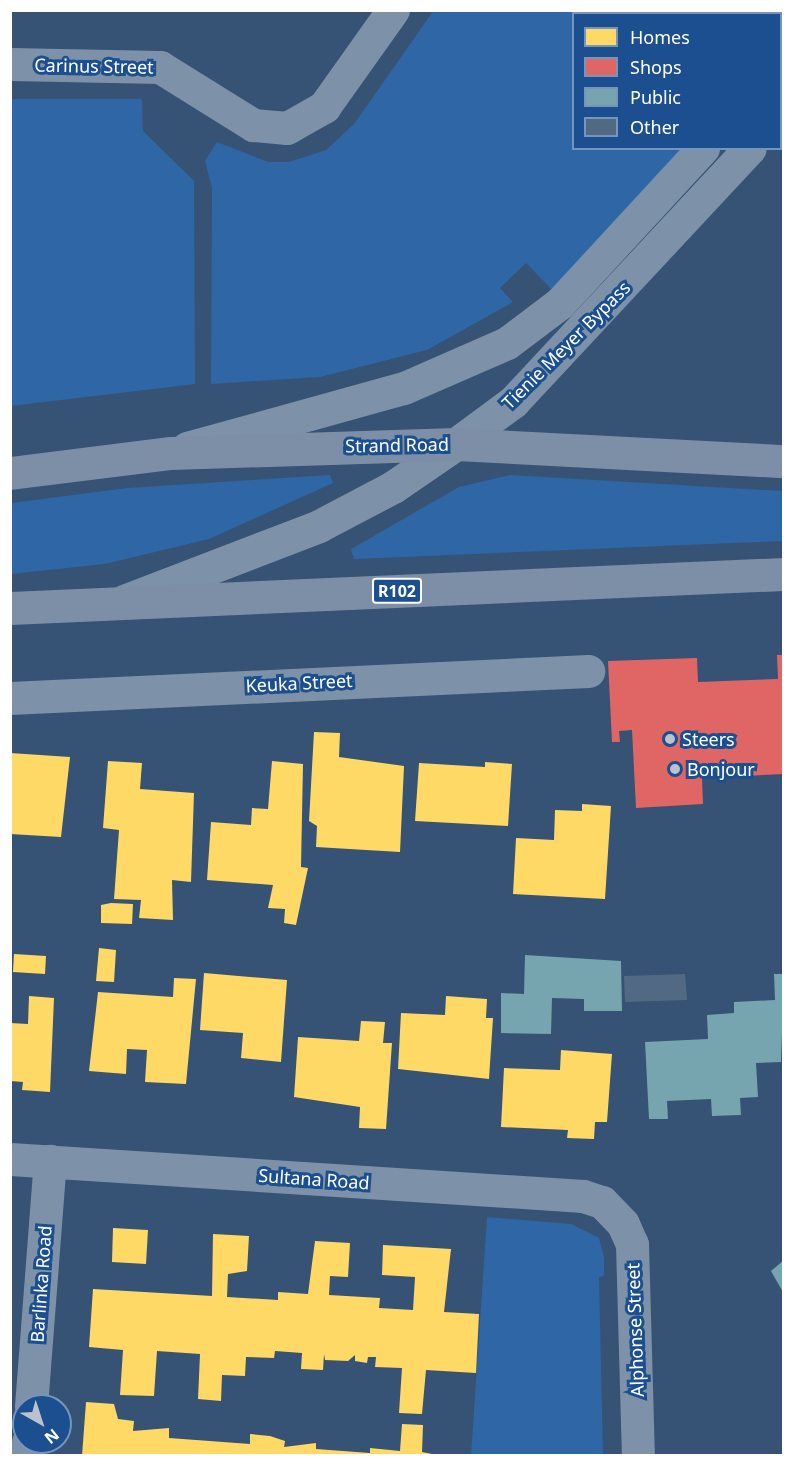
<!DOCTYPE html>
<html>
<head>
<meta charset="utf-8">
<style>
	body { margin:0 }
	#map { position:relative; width:794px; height:1466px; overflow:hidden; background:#365274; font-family:"Noto Sans",sans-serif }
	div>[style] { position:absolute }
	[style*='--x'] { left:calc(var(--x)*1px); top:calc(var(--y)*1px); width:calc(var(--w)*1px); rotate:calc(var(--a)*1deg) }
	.green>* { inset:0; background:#2f66a5 }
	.homes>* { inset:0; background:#ffd966 }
	.shops>* { inset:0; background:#e06666 }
	.public>* { inset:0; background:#76a5af }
	.building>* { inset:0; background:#526984 }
	.minor>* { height:33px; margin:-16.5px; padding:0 16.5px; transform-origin:16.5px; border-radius:16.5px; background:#7d92a8 }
	.major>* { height:33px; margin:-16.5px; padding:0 16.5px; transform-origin:16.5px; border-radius:16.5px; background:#7d8ea7 }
	.dots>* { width:16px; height:16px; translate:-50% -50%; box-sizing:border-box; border:3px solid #1b4f8f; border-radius:50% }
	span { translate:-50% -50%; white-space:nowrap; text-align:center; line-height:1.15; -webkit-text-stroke:6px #1b4f8f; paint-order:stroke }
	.shield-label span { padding:2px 4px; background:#1b4f8f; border:2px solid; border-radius:4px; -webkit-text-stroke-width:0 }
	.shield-label { font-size:16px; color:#fff; font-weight:700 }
	.street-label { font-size:18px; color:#fff }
	.poi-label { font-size:18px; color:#fff }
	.left { translate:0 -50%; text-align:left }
	.frame { position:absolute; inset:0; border:12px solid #fff; pointer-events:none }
	.legend { position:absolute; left:572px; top:12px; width:210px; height:138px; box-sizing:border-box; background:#1b4f8f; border:2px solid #7695bc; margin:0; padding:8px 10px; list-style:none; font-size:18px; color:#fff }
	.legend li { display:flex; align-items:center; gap:12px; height:30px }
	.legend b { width:30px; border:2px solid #7695bc }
	.north { position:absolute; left:12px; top:1394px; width:60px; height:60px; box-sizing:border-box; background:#1b4f8f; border:2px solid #7695bc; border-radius:50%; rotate:141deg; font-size:16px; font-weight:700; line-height:24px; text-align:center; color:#fff }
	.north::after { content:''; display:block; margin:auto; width:21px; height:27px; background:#b9c2ce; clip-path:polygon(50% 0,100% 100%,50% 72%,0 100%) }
</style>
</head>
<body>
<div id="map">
	<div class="green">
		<i style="clip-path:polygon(434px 10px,587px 11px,592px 13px,574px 14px,574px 148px,684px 149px,554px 292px,526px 263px,500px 288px,513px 302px,427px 350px,320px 377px,211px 384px,212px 188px,205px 161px,217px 142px,268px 162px,289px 162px,326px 150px,354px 124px)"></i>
		<i style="clip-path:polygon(657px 10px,783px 11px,783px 39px,781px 42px,780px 14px)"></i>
		<i style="clip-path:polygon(11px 99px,142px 99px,143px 131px,194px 181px,195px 384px,11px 406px)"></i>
		<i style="clip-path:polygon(330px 475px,333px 483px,209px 539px,105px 564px,11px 574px,11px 503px,127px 488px)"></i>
		<i style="clip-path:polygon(510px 475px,783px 491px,783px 541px,354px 559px,351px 549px,459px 487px)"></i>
		<i style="clip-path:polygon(487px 1217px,571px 1224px,599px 1238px,604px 1257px,604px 1276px,599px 1277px,603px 1455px,471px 1455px)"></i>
	</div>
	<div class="homes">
		<i style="clip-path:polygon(314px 732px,340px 733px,339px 757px,404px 766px,400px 852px,316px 847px,317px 826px,309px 821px)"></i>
		<i style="clip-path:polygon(10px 753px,70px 757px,61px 837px,10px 834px)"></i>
		<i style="clip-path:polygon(108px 761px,142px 763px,140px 789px,194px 793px,191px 882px,172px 880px,173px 920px,139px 918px,141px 900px,114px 899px,119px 830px,103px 828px)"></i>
		<i style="clip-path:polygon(272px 761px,303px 764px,301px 867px,308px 868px,296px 925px,284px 923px,285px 909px,268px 908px,273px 885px,207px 880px,211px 822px,251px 825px,252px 808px,268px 809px)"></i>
		<i style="clip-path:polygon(485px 762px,512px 764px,508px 826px,415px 821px,419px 763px,485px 767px)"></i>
		<i style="clip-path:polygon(582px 804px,611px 806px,605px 899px,513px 894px,516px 838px,554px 840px,555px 810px,582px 811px)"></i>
		<i style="clip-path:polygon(111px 903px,133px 904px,132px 924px,101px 923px,101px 905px)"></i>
		<i style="clip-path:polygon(99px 948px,116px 950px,114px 982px,96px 981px)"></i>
		<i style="clip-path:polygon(14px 954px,46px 956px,45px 974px,13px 972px)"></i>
		<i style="clip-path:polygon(204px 973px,287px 980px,281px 1062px,241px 1058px,243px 1033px,200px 1030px)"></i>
		<i style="clip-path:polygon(174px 978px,196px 979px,186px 1084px,145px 1082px,147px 1050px,127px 1049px,126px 1074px,89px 1071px,98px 992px,173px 997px)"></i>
		<i style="clip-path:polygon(29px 996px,54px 998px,50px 1092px,22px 1090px,23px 1082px,10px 1081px,10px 1023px,28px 1024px)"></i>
		<i style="clip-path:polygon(446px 996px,487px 999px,486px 1018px,493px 1018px,489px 1079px,398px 1069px,401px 1013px,445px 1015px)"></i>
		<i style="clip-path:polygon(361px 1021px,385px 1022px,383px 1043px,392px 1043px,386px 1129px,359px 1128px,360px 1107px,294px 1097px,298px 1037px,359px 1041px)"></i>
		<i style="clip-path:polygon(561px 1050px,612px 1054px,607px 1122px,595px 1122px,594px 1139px,567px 1138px,568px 1130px,501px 1127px,504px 1068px,560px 1070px)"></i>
		<i style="clip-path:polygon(113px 1228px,148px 1230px,146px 1264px,112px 1262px)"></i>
		<i style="clip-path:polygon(213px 1234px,249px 1236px,247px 1271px,228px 1274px,227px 1297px,278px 1300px,278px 1292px,308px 1294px,315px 1241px,350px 1243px,348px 1277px,330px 1276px,329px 1295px,380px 1298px,379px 1308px,413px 1310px,415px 1277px,382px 1275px,383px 1245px,451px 1249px,444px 1312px,479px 1314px,476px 1373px,426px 1370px,422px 1414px,399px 1413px,402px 1368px,375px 1367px,376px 1357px,368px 1357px,367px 1363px,355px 1361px,355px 1355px,348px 1361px,325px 1360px,324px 1354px,323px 1370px,301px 1369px,302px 1353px,275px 1351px,274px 1358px,246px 1357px,245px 1376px,222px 1375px,221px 1401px,198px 1399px,200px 1354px,157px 1351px,154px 1396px,120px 1395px,123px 1350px,89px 1347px,93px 1289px,212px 1296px)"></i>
		<i style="clip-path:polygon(86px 1402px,114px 1404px,118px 1419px,134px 1421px,133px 1431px,169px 1428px,169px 1438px,250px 1444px,250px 1434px,270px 1436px,285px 1441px,284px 1447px,316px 1443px,316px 1449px,370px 1453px,370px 1448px,400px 1451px,402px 1424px,423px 1425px,422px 1452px,442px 1456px,82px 1456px)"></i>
	</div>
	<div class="shops">
		<i style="clip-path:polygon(777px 655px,784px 655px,784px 774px,702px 778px,703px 804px,636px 808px,632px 730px,619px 731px,620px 742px,612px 742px,608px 661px,697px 658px,698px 682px,778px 679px)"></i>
	</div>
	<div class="public">
		<i style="clip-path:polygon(525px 955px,621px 961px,622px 1011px,584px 1011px,584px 999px,552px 998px,551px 1034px,501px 1033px,501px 993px,524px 994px)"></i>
		<i style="clip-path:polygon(774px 974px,784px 974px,781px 1062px,756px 1063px,758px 1097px,740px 1098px,741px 1115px,712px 1116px,711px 1099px,667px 1101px,668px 1119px,649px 1119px,645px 1042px,708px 1039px,707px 1015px,734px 1013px,734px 1002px,775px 1000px)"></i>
		<i style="clip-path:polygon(784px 1260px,784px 1294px,771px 1271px)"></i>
	</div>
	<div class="building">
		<i style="clip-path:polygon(685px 974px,687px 1000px,625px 1002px,624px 976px)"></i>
	</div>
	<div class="minor">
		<i style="--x:780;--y:60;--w:6;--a:-45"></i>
		<i style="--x:10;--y:64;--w:150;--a:1.1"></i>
		<i style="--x:160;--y:67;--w:110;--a:31.9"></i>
		<i style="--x:253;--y:125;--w:34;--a:5"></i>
		<i style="--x:287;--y:128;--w:43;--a:-29.6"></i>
		<i style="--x:324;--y:107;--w:119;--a:-54.6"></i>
		<i style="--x:780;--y:115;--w:5;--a:-37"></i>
		<i style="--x:187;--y:448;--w:225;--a:-15.5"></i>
		<i style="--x:404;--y:388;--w:112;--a:-23.6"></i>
		<i style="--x:507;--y:343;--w:66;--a:-37"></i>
		<i style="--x:560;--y:303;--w:211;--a:-47.3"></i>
		<i style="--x:124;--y:601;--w:209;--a:-21"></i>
		<i style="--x:319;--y:526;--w:84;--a:-27.8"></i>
		<i style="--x:393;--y:487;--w:76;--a:-34.3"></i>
		<i style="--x:456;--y:444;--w:71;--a:-36.4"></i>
		<i style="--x:513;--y:402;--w:347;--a:-47"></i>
		<i style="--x:10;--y:698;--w:579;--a:-2.67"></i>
		<i style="--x:10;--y:1159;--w:574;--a:3.69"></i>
		<i style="--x:583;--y:1196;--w:20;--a:18"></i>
		<i style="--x:602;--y:1202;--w:30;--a:46"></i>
		<i style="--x:623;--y:1224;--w:22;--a:66"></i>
		<i style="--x:632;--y:1244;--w:212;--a:88.4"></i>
		<i style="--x:31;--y:1406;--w:246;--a:-85.6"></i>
		<i style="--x:27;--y:1456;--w:14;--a:-86"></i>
	</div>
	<div class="major">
		<i style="--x:10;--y:473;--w:162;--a:-7.1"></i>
		<i style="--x:171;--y:453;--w:285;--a:-1.8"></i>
		<i style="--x:456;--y:444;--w:328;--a:3"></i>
		<i style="--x:10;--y:608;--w:775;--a:-2.52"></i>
	</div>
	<div class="dots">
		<i style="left:670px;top:739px;background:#b9c2ce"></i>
		<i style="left:675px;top:769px;background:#b9c2ce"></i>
	</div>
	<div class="shield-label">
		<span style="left:397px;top:591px">R102</span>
	</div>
	<div class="street-label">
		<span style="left:94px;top:66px;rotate:1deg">Carinus Street</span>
		<span style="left:566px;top:345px;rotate:-45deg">Tienie Meyer Bypass</span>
		<span style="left:397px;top:445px;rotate:-1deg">Strand Road</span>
		<span style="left:299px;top:683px;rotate:-3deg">Keuka Street</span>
		<span style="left:314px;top:1179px;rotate:4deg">Sultana Road</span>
		<span style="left:41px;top:1284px;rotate:-86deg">Barlinka Road</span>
		<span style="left:635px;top:1330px;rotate:-92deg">Alphonse Street</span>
	</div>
	<div class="poi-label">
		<span class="left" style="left:682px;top:739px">Steers</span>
		<span class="left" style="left:687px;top:769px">Bonjour</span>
	</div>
	<div class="frame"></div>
	<ul class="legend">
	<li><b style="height:16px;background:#ffd966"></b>Homes</li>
	<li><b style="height:16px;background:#e06666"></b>Shops</li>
	<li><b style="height:16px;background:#76a5af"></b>Public</li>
	<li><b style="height:16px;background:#526984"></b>Other</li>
	</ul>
	<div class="north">N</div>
</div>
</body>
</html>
